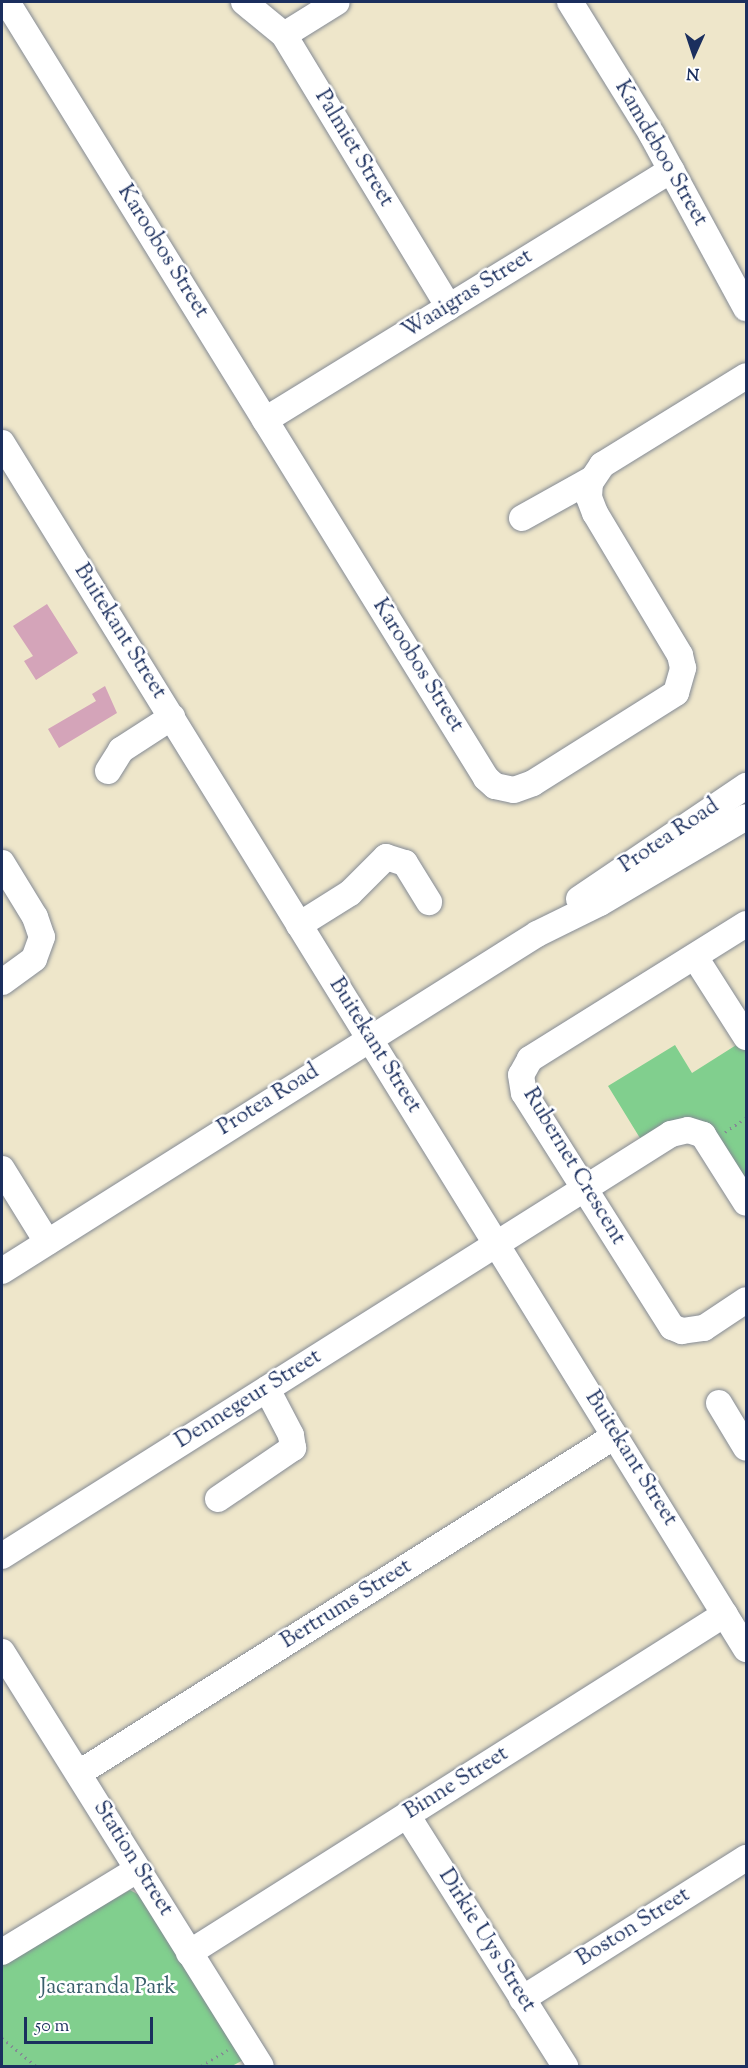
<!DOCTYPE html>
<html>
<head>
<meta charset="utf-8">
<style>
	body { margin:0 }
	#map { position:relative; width:748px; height:2068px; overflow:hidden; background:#eee6ca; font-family:"Sorts Mill Goudy",serif }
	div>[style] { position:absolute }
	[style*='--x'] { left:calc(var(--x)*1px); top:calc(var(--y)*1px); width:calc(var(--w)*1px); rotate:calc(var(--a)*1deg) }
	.green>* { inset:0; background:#81cf8e }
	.building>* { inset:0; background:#d4a4b9 }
	.path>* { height:3px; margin-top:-1.5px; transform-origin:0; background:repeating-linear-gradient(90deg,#848a94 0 1.5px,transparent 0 6px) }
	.roads { filter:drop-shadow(0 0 2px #848a94) drop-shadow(0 0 2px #848a94) }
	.minor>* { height:26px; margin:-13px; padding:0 13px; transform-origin:13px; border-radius:13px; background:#fff }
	span { translate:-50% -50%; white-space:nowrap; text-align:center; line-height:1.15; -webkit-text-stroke:5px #fff; paint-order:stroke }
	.street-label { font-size:22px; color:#1b2f5e }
	.park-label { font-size:22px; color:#3a5f6c }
	.frame { position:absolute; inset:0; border:3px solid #1b2f5e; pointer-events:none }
	.north { position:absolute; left:664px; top:24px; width:60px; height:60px; -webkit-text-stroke:4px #fff; paint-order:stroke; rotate:183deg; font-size:16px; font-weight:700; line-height:24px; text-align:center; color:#1b2f5e }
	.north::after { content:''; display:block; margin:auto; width:21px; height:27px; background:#1b2f5e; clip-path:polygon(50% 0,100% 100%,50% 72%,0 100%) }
	.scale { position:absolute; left:24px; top:2017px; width:129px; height:27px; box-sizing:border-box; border:3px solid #1b2f5e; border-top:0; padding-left:8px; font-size:18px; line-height:21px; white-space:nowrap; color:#1b2f5e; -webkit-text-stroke:4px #fff; paint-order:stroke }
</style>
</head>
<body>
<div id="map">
	<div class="green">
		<i style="clip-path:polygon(741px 1042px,746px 1051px,746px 1189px,714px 1137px,643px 1143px,608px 1086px,675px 1045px,692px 1073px)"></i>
		<i style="clip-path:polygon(130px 1890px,141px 1896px,247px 2058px,232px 2066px,2px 2066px,2px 1963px)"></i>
	</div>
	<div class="building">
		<i style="clip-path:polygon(47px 604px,78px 653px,36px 680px,24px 661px,33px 656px,13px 626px)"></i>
		<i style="clip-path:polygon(105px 686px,117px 713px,59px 748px,48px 729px,96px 701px,92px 694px)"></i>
	</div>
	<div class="path">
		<i style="--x:725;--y:1132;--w:25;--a:-34"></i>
		<i style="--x:2;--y:2038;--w:44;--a:39.5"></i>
		<i style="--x:201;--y:2066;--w:31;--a:-31"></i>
	</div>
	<div class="roads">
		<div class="minor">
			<i style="--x:7;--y:2;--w:912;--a:58.31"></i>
			<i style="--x:486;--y:778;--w:12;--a:42"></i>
			<i style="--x:495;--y:786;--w:19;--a:12"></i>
			<i style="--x:514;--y:790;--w:20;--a:-20"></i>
			<i style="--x:533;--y:783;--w:169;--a:-32.2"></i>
			<i style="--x:676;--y:693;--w:26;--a:-74"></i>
			<i style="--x:683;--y:668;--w:13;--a:-103"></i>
			<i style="--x:680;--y:655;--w:165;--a:-120.9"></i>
			<i style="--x:595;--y:513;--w:17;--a:-111"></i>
			<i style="--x:589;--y:497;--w:14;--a:-86"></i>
			<i style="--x:590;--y:483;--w:22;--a:-56"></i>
			<i style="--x:602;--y:465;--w:169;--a:-31.7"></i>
			<i style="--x:244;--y:2;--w:52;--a:39.5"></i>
			<i style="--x:284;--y:35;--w:318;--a:58.8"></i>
			<i style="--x:570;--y:2;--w:156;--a:58.3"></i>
			<i style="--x:652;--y:135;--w:197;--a:61.5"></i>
			<i style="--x:284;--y:35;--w:62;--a:-31.9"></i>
			<i style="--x:265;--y:420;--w:477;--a:-31.6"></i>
			<i style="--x:2;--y:443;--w:1417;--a:58.33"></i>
			<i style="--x:522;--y:518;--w:80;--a:-29.1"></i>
			<i style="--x:108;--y:771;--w:25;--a:-58"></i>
			<i style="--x:121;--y:750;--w:61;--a:-32.9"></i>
			<i style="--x:2;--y:863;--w:63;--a:58.6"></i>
			<i style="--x:35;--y:917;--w:21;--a:71"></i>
			<i style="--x:42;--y:937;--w:23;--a:110"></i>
			<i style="--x:34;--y:959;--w:39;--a:144"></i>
			<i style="--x:579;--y:899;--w:202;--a:-34.1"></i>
			<i style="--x:746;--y:924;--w:255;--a:148"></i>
			<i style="--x:530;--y:1059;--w:18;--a:119"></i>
			<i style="--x:521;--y:1075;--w:18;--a:81"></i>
			<i style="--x:524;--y:1093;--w:277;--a:57.7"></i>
			<i style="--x:672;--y:1327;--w:11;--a:22"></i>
			<i style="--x:682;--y:1331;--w:22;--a:-8"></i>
			<i style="--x:704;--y:1328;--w:50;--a:-33.7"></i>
			<i style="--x:299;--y:925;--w:60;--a:-32.1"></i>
			<i style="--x:350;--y:893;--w:51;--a:-45"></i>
			<i style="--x:386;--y:857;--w:20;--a:18"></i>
			<i style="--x:405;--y:863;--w:46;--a:58.4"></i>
			<i style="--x:695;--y:957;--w:95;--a:57.5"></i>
			<i style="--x:2;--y:1169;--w:86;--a:58.3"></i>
			<i style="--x:2;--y:1271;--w:632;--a:-32.21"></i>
			<i style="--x:537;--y:934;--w:70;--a:-26.2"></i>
			<i style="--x:600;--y:903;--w:169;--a:-30.5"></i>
			<i style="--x:719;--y:1403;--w:52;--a:59"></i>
			<i style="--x:218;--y:1499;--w:91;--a:-34.2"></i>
			<i style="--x:293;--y:1448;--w:13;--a:-99"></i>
			<i style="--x:291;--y:1435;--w:52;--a:-117.6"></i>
			<i style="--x:2;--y:1556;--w:791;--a:-32.24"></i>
			<i style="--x:671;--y:1134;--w:17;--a:-13"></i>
			<i style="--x:688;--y:1130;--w:16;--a:18"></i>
			<i style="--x:703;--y:1135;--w:80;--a:57.7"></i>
			<i style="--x:2;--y:1652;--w:488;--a:58"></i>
			<i style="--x:79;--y:1773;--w:633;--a:-32.16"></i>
			<i style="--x:407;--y:1815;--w:297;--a:57.8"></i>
			<i style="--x:2;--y:1952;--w:158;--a:-31.3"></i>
			<i style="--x:189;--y:1953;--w:634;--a:-32.31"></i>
			<i style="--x:522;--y:1999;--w:265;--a:-32.2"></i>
		</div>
	</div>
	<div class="street-label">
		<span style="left:353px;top:149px;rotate:59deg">Palmiet Street</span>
		<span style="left:660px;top:154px;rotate:60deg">Kamdeboo Street</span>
		<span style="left:162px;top:252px;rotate:58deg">Karoobos Street</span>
		<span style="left:468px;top:295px;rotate:-32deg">Waaigras Street</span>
		<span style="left:119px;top:632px;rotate:58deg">Buitekant Street</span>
		<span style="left:417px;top:666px;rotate:58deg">Karoobos Street</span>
		<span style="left:670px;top:837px;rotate:-34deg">Protea Road</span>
		<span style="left:374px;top:1046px;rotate:58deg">Buitekant Street</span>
		<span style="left:269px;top:1101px;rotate:-32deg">Protea Road</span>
		<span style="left:573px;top:1167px;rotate:59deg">Rubernet Crescent</span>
		<span style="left:249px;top:1400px;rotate:-32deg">Dennegeur Street</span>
		<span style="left:630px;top:1459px;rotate:58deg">Buitekant Street</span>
		<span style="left:347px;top:1605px;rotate:-32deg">Bertrums Street</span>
		<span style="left:457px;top:1784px;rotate:-32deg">Binne Street</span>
		<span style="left:132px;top:1859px;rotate:58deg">Station Street</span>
		<span style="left:634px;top:1928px;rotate:-32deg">Boston Street</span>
		<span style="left:486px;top:1941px;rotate:58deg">Dirkie Uys Street</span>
	</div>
	<div class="park-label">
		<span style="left:108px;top:1989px">Jacaranda Park</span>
	</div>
	<div class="frame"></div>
	<div class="north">N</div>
	<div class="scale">50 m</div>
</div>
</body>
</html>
